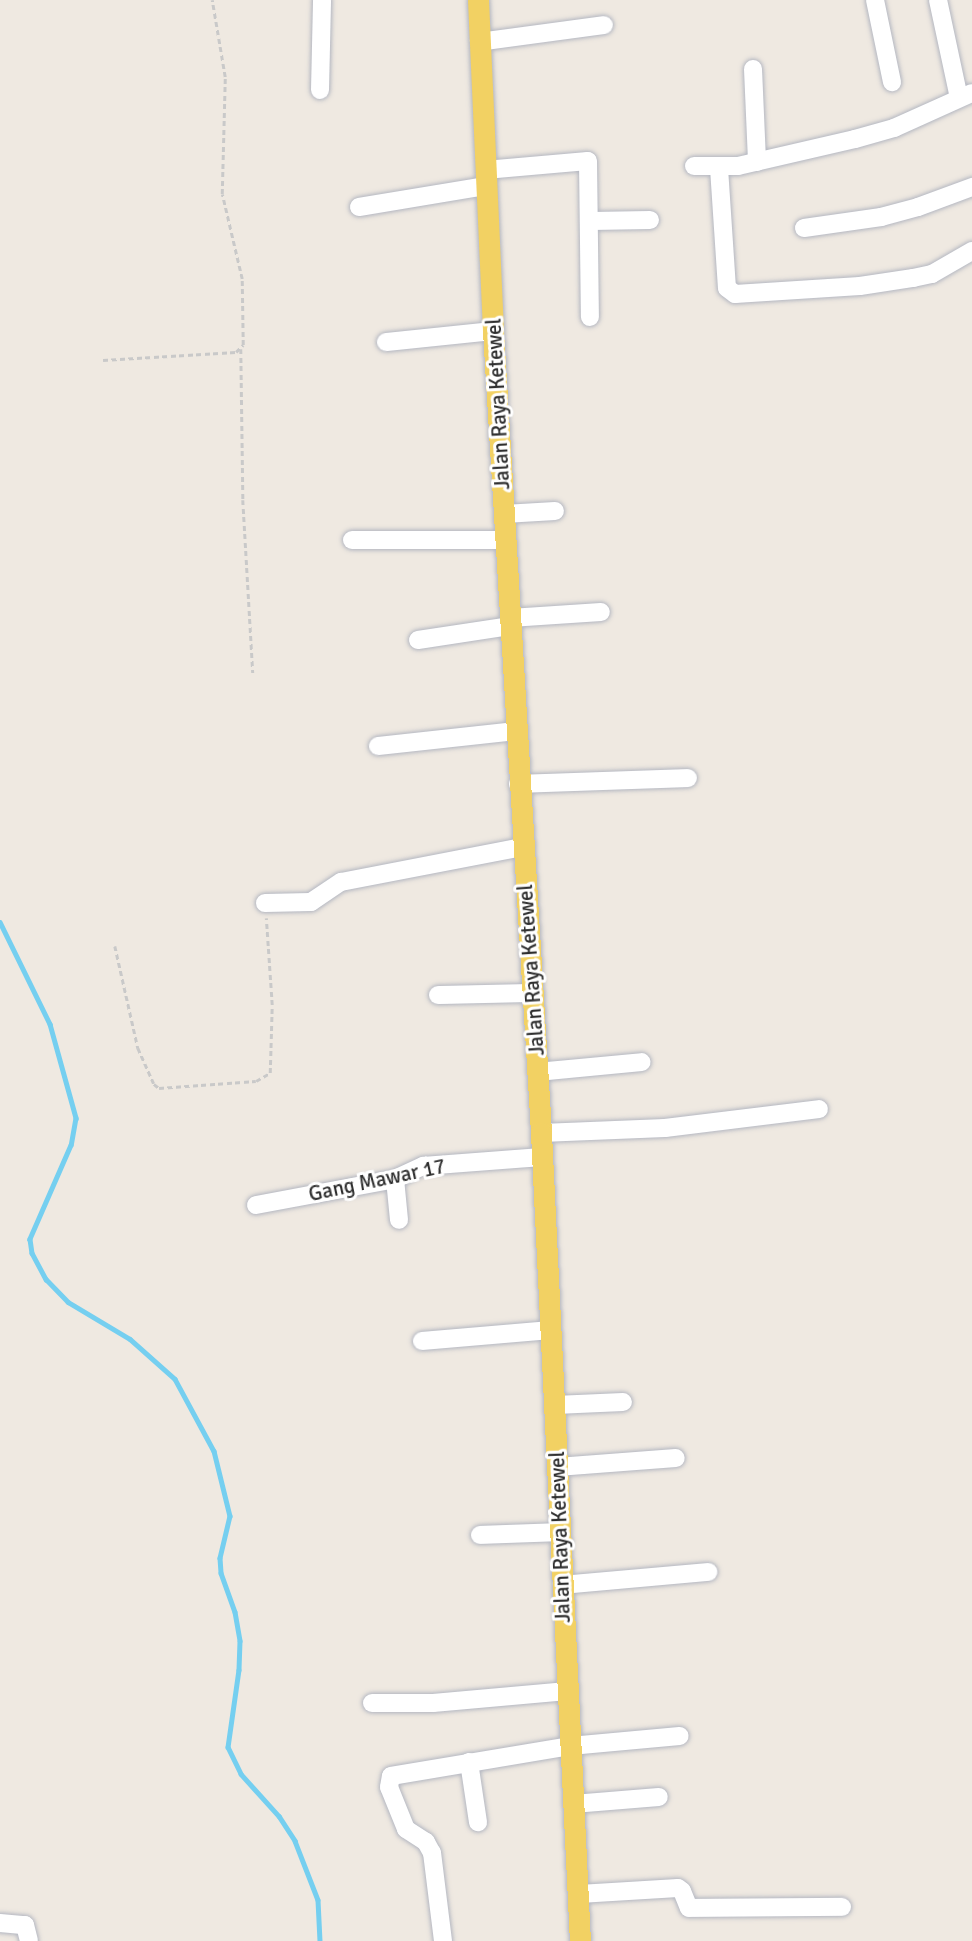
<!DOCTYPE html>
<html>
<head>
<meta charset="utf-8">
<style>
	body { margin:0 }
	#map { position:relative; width:972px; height:1941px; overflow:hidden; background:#efe9e1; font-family:Signika,sans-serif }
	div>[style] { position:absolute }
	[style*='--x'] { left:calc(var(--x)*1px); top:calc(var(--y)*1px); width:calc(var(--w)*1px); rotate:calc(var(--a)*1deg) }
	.stream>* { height:4.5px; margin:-2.25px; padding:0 2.25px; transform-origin:2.25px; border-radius:2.25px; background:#75cff0 }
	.path>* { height:2.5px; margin-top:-1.25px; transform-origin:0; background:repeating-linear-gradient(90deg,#c9c9c9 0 5px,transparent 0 8.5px) }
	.roads { filter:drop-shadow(0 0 2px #b4b7c1) drop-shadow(0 0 2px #b4b7c1) }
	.minor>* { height:18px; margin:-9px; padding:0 9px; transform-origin:9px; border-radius:9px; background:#fff }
	.major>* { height:21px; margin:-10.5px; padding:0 10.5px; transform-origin:10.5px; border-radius:10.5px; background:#f2d163 }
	span { translate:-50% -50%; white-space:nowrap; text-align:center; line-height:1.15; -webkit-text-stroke:6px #fff; paint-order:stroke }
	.street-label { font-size:21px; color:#2e2e2e }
</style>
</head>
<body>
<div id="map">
	<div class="stream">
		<i style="--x:0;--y:922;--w:114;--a:63.9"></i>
		<i style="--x:50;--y:1024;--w:98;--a:74.5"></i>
		<i style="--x:76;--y:1118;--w:27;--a:100"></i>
		<i style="--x:71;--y:1145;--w:103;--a:113.6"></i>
		<i style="--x:30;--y:1239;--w:14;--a:82"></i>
		<i style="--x:32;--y:1253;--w:30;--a:62"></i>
		<i style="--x:46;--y:1279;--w:32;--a:46"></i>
		<i style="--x:68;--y:1302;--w:72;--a:30.8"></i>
		<i style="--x:130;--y:1339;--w:60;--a:41.6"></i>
		<i style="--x:175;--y:1379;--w:82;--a:61.6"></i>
		<i style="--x:214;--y:1451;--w:67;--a:76.2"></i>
		<i style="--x:230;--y:1516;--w:43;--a:103.4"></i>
		<i style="--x:220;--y:1558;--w:15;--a:86"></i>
		<i style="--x:221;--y:1573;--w:41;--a:70.3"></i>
		<i style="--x:235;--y:1612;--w:29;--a:80"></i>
		<i style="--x:240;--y:1641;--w:29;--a:92"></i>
		<i style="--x:239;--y:1670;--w:78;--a:98.1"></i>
		<i style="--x:228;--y:1747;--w:30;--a:64"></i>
		<i style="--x:241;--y:1774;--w:57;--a:47.9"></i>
		<i style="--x:279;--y:1816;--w:30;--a:57"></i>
		<i style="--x:295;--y:1841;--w:63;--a:68.7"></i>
		<i style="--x:318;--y:1900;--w:41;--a:87.2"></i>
	</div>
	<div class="path">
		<i style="--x:241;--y:349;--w:151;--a:89.2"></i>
		<i style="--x:243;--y:500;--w:173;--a:86.7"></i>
		<i style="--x:103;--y:360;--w:133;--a:-3.4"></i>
		<i style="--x:236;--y:352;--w:10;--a:-45"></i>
		<i style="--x:243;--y:345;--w:66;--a:-90.9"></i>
		<i style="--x:242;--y:279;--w:87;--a:-103.2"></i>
		<i style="--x:222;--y:194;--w:117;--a:-88.5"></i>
		<i style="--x:225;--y:77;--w:78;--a:-99.6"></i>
		<i style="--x:115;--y:946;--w:105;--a:77.3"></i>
		<i style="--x:138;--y:1048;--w:39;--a:66"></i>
		<i style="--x:154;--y:1084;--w:6;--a:39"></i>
		<i style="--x:159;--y:1088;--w:97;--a:-4.1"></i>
		<i style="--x:256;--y:1081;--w:16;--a:-30"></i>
		<i style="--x:270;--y:1073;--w:68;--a:-88.3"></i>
		<i style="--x:272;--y:1005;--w:87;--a:-93.9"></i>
	</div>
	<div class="roads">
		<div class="minor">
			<i style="--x:875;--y:0;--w:84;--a:78.3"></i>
			<i style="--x:938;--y:0;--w:100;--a:77.9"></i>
			<i style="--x:479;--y:42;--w:126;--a:-7.7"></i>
			<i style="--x:753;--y:69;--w:93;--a:87.5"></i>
			<i style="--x:320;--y:90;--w:90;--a:-88.7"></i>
			<i style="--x:694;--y:166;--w:44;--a:0"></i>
			<i style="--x:738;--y:166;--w:120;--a:-13"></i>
			<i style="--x:855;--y:139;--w:41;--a:-15.8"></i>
			<i style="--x:894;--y:128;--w:85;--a:-24.2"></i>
			<i style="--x:719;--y:168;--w:120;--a:86.2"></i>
			<i style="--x:727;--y:288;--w:10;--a:37"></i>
			<i style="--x:735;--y:294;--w:125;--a:-3.7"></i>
			<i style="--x:860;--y:286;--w:54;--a:-8.6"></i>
			<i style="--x:913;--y:278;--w:19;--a:-12"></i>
			<i style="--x:932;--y:274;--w:46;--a:-29.9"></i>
			<i style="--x:485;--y:170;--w:103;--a:-5"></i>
			<i style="--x:588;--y:161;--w:156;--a:89.3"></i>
			<i style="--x:359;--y:207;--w:129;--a:-9.4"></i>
			<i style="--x:591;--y:221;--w:59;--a:-1"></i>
			<i style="--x:804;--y:228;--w:78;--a:-8.1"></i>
			<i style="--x:881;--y:217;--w:38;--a:-15"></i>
			<i style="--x:918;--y:207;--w:58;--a:-20.3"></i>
			<i style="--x:386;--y:342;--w:108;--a:-5.9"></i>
			<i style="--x:504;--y:514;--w:51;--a:-3.4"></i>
			<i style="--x:352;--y:540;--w:154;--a:0"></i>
			<i style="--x:510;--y:618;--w:91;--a:-3.8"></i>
			<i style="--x:418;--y:640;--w:94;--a:-8.6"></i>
			<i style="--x:378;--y:746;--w:139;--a:-6.2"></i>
			<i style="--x:518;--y:784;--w:170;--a:-2"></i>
			<i style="--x:265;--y:903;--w:46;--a:-1.2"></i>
			<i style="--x:311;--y:902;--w:36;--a:-34"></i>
			<i style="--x:341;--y:882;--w:184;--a:-10.9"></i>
			<i style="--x:438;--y:995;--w:94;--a:-1.2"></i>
			<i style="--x:537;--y:1072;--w:105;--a:-5.4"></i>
			<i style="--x:541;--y:1133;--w:124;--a:-2.3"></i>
			<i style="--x:665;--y:1128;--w:155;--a:-7"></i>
			<i style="--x:395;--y:1179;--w:41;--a:84.4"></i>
			<i style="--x:256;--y:1205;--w:141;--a:-10.6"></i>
			<i style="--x:395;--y:1179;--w:31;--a:-25"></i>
			<i style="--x:423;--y:1166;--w:119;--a:-4.3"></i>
			<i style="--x:422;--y:1341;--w:129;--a:-4.9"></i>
			<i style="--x:555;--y:1405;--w:68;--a:-2.5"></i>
			<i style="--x:557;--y:1467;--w:119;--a:-4.3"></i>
			<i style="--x:480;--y:1535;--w:80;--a:-2.1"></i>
			<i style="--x:562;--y:1585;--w:147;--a:-5.1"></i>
			<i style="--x:372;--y:1703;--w:61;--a:0"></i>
			<i style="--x:433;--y:1703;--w:135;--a:-5.1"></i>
			<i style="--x:469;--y:1762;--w:61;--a:81.5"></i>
			<i style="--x:573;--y:1804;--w:86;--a:-4.7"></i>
			<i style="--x:579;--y:1894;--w:99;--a:-3.5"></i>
			<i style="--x:678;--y:1888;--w:5;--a:37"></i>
			<i style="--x:682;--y:1891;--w:18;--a:68"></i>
			<i style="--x:689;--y:1908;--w:153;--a:-0.4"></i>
			<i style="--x:0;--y:1923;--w:25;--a:5"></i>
			<i style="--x:25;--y:1925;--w:16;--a:76"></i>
			<i style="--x:443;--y:1941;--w:89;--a:-97.1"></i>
			<i style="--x:432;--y:1853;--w:13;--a:-119"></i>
			<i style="--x:426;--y:1842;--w:24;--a:-147"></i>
			<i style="--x:406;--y:1829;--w:45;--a:-112"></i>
			<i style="--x:389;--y:1787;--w:11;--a:-80"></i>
			<i style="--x:391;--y:1776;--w:181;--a:-9.5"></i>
			<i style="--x:570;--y:1746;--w:110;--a:-5.2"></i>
		</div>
		<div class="major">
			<i style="--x:478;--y:0;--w:331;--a:87.4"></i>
			<i style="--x:493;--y:331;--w:803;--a:86.57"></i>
			<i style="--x:541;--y:1133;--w:809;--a:87.24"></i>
		</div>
	</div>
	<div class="street-label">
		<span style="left:498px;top:404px;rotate:-93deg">Jalan Raya Ketewel</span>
		<span style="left:531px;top:970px;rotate:-94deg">Jalan Raya Ketewel</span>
		<span style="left:377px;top:1180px;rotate:-12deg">Gang Mawar 17</span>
		<span style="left:560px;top:1537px;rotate:-92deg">Jalan Raya Ketewel</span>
	</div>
</div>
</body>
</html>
